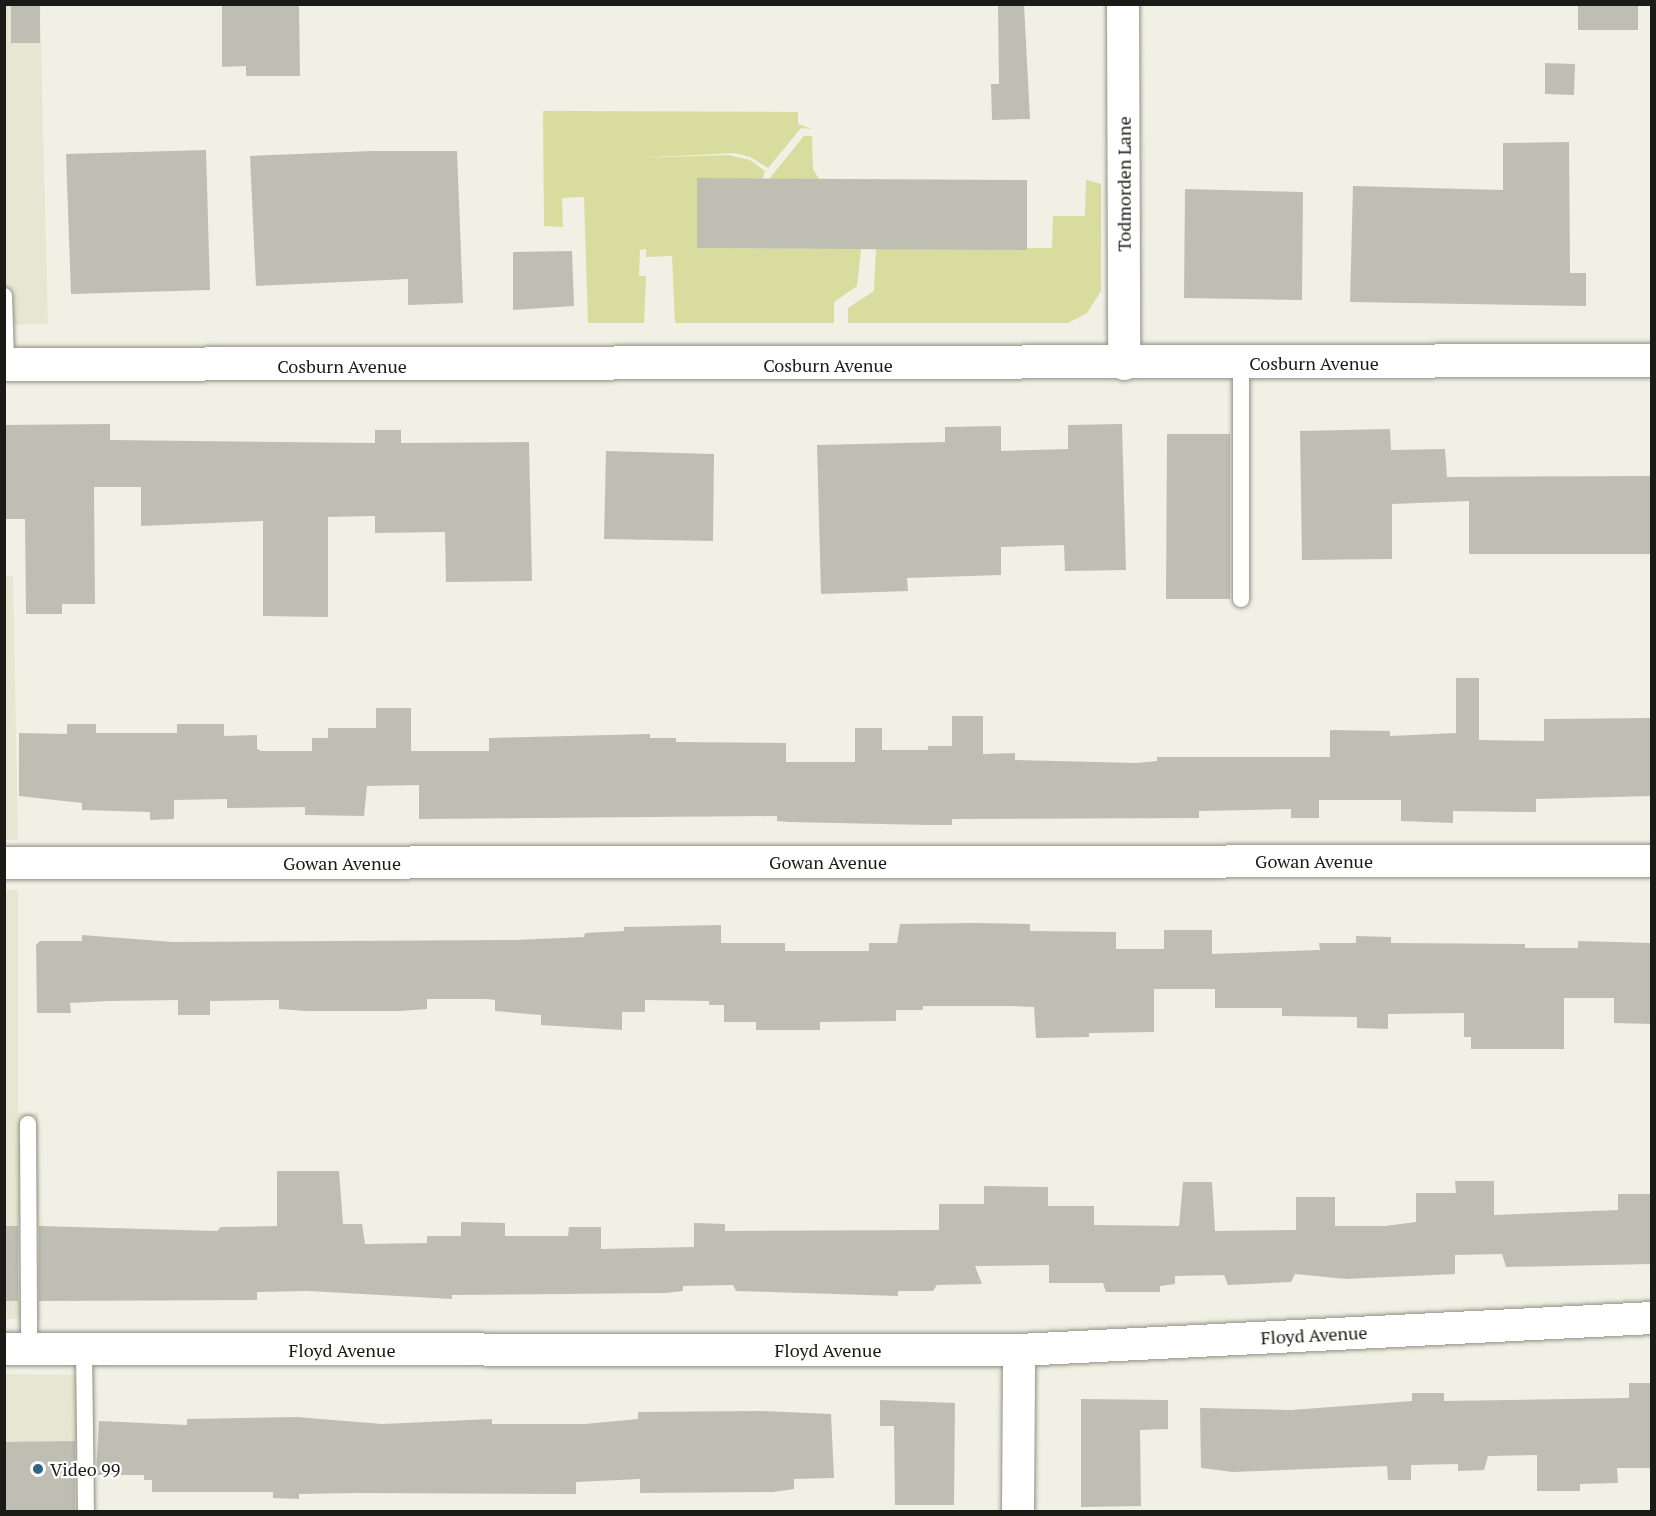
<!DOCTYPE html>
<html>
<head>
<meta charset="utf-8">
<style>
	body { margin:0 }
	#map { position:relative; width:1656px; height:1516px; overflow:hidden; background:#f0f1e4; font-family:"PT Serif",serif }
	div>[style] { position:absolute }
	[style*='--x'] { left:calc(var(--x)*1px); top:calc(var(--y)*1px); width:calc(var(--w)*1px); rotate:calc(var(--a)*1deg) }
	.built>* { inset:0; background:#e5e7d2 }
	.green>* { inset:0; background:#d8dc9e }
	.building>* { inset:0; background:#bebfb2 }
	.roads { filter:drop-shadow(0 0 2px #909184) drop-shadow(0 0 2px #909184) }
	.service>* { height:16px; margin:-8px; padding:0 8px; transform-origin:8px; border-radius:8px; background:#fff }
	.minor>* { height:32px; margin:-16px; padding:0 16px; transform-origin:16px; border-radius:16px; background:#fff }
	.tertiary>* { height:33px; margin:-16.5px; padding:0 16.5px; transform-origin:16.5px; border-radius:16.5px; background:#fff }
	.dots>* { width:16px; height:16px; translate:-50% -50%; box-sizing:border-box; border:3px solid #fff; border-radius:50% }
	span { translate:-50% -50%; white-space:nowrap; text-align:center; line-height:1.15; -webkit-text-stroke:4.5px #fff; paint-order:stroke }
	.street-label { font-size:18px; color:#1a1b16 }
	.poi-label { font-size:18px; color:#1a1b16 }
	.left { translate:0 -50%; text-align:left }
	.frame { position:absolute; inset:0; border:6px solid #1a1b16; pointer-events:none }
</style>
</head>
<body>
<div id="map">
	<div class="built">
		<i style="clip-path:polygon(4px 5px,40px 5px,48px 324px,5px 325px)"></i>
		<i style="clip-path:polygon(4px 576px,13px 576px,18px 840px,5px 840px)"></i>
		<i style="clip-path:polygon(4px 890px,18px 890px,18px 1113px,38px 1113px,40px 1319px,5px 1319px)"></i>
		<i style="clip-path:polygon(5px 1374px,94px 1375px,95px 1511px,5px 1512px)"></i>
	</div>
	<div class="green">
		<i style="clip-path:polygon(543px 111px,798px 112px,798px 124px,812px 129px,801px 128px,768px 168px,750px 157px,734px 153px,639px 158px,728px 155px,750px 160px,765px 171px,763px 178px,697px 248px,861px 249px,857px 286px,834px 302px,834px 323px,675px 323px,672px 256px,646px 257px,646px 249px,640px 250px,639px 276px,646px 276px,644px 323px,588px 323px,584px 197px,562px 198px,563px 227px,544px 226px)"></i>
		<i style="clip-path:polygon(804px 136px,812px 136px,813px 169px,819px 179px,769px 179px)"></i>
		<i style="clip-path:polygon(1086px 180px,1101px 184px,1101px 291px,1087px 313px,1068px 323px,848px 323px,848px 308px,874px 291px,876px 249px,1052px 248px,1053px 216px,1085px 216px)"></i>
	</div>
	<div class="building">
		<i style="clip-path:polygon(11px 4px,40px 4px,40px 43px,11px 43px)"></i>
		<i style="clip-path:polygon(222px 4px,299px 4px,300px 76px,246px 76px,246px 66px,222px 67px)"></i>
		<i style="clip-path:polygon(998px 4px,1024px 4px,1030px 119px,992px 120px,991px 84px,999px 84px)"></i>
		<i style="clip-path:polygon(1578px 4px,1638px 4px,1638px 30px,1578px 30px)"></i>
		<i style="clip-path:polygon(1545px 63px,1575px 64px,1574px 95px,1545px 94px)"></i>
		<i style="clip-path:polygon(1569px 142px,1570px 273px,1586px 273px,1586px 306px,1350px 302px,1353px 186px,1503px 190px,1503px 143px)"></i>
		<i style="clip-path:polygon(206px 150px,210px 290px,71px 294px,66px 154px)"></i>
		<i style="clip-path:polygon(372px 151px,457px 151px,463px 303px,408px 305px,408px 279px,256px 286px,250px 156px)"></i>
		<i style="clip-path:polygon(697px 178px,1027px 180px,1027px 250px,697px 248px)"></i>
		<i style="clip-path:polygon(1185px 189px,1303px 192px,1302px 300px,1184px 298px)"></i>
		<i style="clip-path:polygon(572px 251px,574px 306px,513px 310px,513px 252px)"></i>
		<i style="clip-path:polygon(110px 424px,110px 440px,375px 443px,375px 430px,401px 430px,401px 443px,529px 442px,532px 581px,446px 582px,445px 532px,375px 533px,375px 516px,328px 517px,328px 617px,263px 616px,263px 521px,141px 526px,141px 487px,94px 487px,95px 604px,62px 604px,62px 614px,26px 614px,25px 519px,4px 519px,4px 425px)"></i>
		<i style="clip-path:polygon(1122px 424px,1126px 570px,1065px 571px,1064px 545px,1001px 547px,1001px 575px,907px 578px,908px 591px,821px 594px,817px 445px,945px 442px,945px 427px,1001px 426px,1001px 451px,1068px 449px,1068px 425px)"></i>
		<i style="clip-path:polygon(1390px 429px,1391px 450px,1445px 449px,1447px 477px,1652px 476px,1652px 554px,1469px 554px,1469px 501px,1392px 504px,1392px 559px,1302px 560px,1300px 431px)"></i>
		<i style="clip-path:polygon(1167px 434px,1230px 434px,1230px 599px,1166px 599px)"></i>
		<i style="clip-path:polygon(606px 451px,714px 454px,713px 541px,604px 539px)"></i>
		<i style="clip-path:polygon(1456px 678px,1479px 678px,1479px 740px,1544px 741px,1544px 719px,1652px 718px,1652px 796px,1536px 799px,1536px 812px,1453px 811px,1453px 823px,1401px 821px,1401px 800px,1319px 800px,1319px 818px,1291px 818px,1291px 809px,1199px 811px,1199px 818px,952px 819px,952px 825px,929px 825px,789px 822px,777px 821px,777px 816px,419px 819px,419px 785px,367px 786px,364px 816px,305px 815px,305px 807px,227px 808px,227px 799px,174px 800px,174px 819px,150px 820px,150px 812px,82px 810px,82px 803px,19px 796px,19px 733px,67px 734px,67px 724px,96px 724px,96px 733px,177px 733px,177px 724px,224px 724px,224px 736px,257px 735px,257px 749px,261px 751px,312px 751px,312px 738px,328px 738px,328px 728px,376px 728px,376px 708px,411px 708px,411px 751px,489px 751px,489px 738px,650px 734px,650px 738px,676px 738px,676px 742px,786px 743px,786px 762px,855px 762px,855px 728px,882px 728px,882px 750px,928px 750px,928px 746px,952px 746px,952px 716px,983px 716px,983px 754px,1015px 753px,1015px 760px,1136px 763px,1157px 761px,1157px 757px,1330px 757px,1330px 730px,1390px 731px,1390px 736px,1456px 733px)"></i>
		<i style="clip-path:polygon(976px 923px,1030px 924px,1030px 931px,1116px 932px,1116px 949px,1164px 949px,1164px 930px,1212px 930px,1212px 954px,1320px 950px,1319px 943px,1356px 943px,1356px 936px,1391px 937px,1391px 943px,1525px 944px,1525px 948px,1578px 948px,1578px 941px,1651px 943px,1652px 1024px,1614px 1023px,1614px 998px,1564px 998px,1564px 1049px,1471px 1049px,1471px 1037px,1464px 1037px,1464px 1013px,1388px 1014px,1388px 1029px,1357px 1028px,1357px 1017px,1282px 1016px,1282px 1008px,1215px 1008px,1215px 989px,1154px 989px,1154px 1032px,1089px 1033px,1089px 1037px,1036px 1038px,1034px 1007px,1012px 1006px,923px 1006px,923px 1010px,896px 1010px,896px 1021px,820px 1022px,820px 1030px,756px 1030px,756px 1022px,724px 1022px,724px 1005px,709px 1005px,709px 1001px,645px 1000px,645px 1012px,622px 1012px,622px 1030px,541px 1025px,541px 1015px,495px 1011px,495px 1000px,487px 999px,427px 999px,427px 1009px,400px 1011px,306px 1011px,279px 1009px,279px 1000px,210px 1001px,210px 1015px,178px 1015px,178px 1000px,108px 1001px,70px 1003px,71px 1013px,37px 1013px,36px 945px,40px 941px,82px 941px,82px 935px,173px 942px,514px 940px,584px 937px,585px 933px,624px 931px,624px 927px,721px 925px,721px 943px,785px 943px,785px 951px,869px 951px,869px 943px,897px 943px,900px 924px)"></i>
		<i style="clip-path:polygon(277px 1171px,339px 1171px,343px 1224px,362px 1224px,365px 1244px,427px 1243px,427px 1236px,461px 1236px,461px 1222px,505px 1223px,505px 1236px,568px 1236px,569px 1227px,601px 1227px,601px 1249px,694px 1247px,694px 1223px,725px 1224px,725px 1231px,939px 1230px,939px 1204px,984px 1204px,984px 1186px,1048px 1187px,1048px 1206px,1094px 1206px,1094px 1225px,1179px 1226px,1183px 1182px,1212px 1182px,1215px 1231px,1296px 1230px,1296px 1197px,1335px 1197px,1335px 1226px,1385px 1226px,1416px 1222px,1416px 1193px,1456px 1193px,1455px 1181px,1494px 1181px,1494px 1215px,1618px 1210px,1618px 1194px,1651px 1194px,1651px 1264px,1506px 1267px,1502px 1254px,1455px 1255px,1455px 1274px,1346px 1279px,1295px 1274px,1291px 1282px,1228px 1285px,1224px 1275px,1175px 1276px,1175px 1284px,1160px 1286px,1160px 1292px,1106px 1292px,1103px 1283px,1049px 1283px,1049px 1265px,975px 1266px,982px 1284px,937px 1285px,933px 1291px,898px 1291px,898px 1296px,736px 1291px,733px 1285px,683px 1286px,683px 1291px,665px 1293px,452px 1295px,452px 1299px,308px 1291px,257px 1292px,257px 1300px,39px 1301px,39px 1226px,217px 1231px,221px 1227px,277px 1226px)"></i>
		<i style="clip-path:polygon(4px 1226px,18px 1226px,18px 1301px,4px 1301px)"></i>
		<i style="clip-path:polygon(1629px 1383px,1652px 1383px,1652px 1468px,1617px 1468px,1618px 1483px,1580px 1484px,1580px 1491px,1537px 1491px,1537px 1455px,1488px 1456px,1484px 1470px,1458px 1471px,1458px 1464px,1411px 1465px,1411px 1480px,1388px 1480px,1387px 1466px,1233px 1472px,1201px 1468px,1200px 1408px,1291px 1410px,1412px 1401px,1412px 1393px,1444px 1393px,1444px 1401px,1629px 1398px)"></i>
		<i style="clip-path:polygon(1081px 1399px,1168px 1400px,1168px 1429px,1140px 1430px,1141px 1506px,1081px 1507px)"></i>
		<i style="clip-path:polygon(880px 1400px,955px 1403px,954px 1505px,895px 1505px,894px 1426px,880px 1426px)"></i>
		<i style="clip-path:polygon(761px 1411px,831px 1414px,834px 1478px,794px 1479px,794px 1489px,773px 1492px,640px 1493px,640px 1479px,576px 1482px,576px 1494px,355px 1493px,299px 1494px,299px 1499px,273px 1498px,273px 1492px,152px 1492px,152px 1480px,144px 1480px,144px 1475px,96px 1475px,99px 1421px,187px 1425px,187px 1419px,297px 1417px,382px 1424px,492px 1419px,492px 1424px,585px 1424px,638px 1419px,638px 1412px)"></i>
		<i style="clip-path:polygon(75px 1441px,75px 1512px,4px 1512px,4px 1442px)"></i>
	</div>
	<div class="roads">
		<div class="service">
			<i style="--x:4;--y:296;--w:68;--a:88.3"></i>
			<i style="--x:1241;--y:363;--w:236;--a:90"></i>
			<i style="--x:28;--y:1124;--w:225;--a:89.7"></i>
			<i style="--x:84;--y:1350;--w:162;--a:89.3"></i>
		</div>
		<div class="minor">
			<i style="--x:1123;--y:4;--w:360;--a:89.8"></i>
			<i style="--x:4;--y:863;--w:1648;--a:-0.07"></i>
			<i style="--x:4;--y:1349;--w:1015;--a:0.06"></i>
			<i style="--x:1019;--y:1350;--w:634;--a:-2.89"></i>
			<i style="--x:1018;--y:1512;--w:162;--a:-89.6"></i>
		</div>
		<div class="tertiary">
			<i style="--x:4;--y:364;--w:1648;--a:-0.14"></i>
		</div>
	</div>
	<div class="dots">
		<i style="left:38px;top:1469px;background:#2f6681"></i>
	</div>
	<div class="street-label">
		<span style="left:1124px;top:184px;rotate:-90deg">Todmorden Lane</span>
		<span style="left:1314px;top:363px">Cosburn Avenue</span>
		<span style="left:828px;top:365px">Cosburn Avenue</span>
		<span style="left:342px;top:366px">Cosburn Avenue</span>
		<span style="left:1314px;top:861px">Gowan Avenue</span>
		<span style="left:828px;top:862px">Gowan Avenue</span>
		<span style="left:342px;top:863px">Gowan Avenue</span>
		<span style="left:1314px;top:1335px;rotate:-3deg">Floyd Avenue</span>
		<span style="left:342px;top:1350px">Floyd Avenue</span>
		<span style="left:828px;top:1350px">Floyd Avenue</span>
	</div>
	<div class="poi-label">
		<span class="left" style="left:50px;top:1469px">Video 99</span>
	</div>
	<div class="frame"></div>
</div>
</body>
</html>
